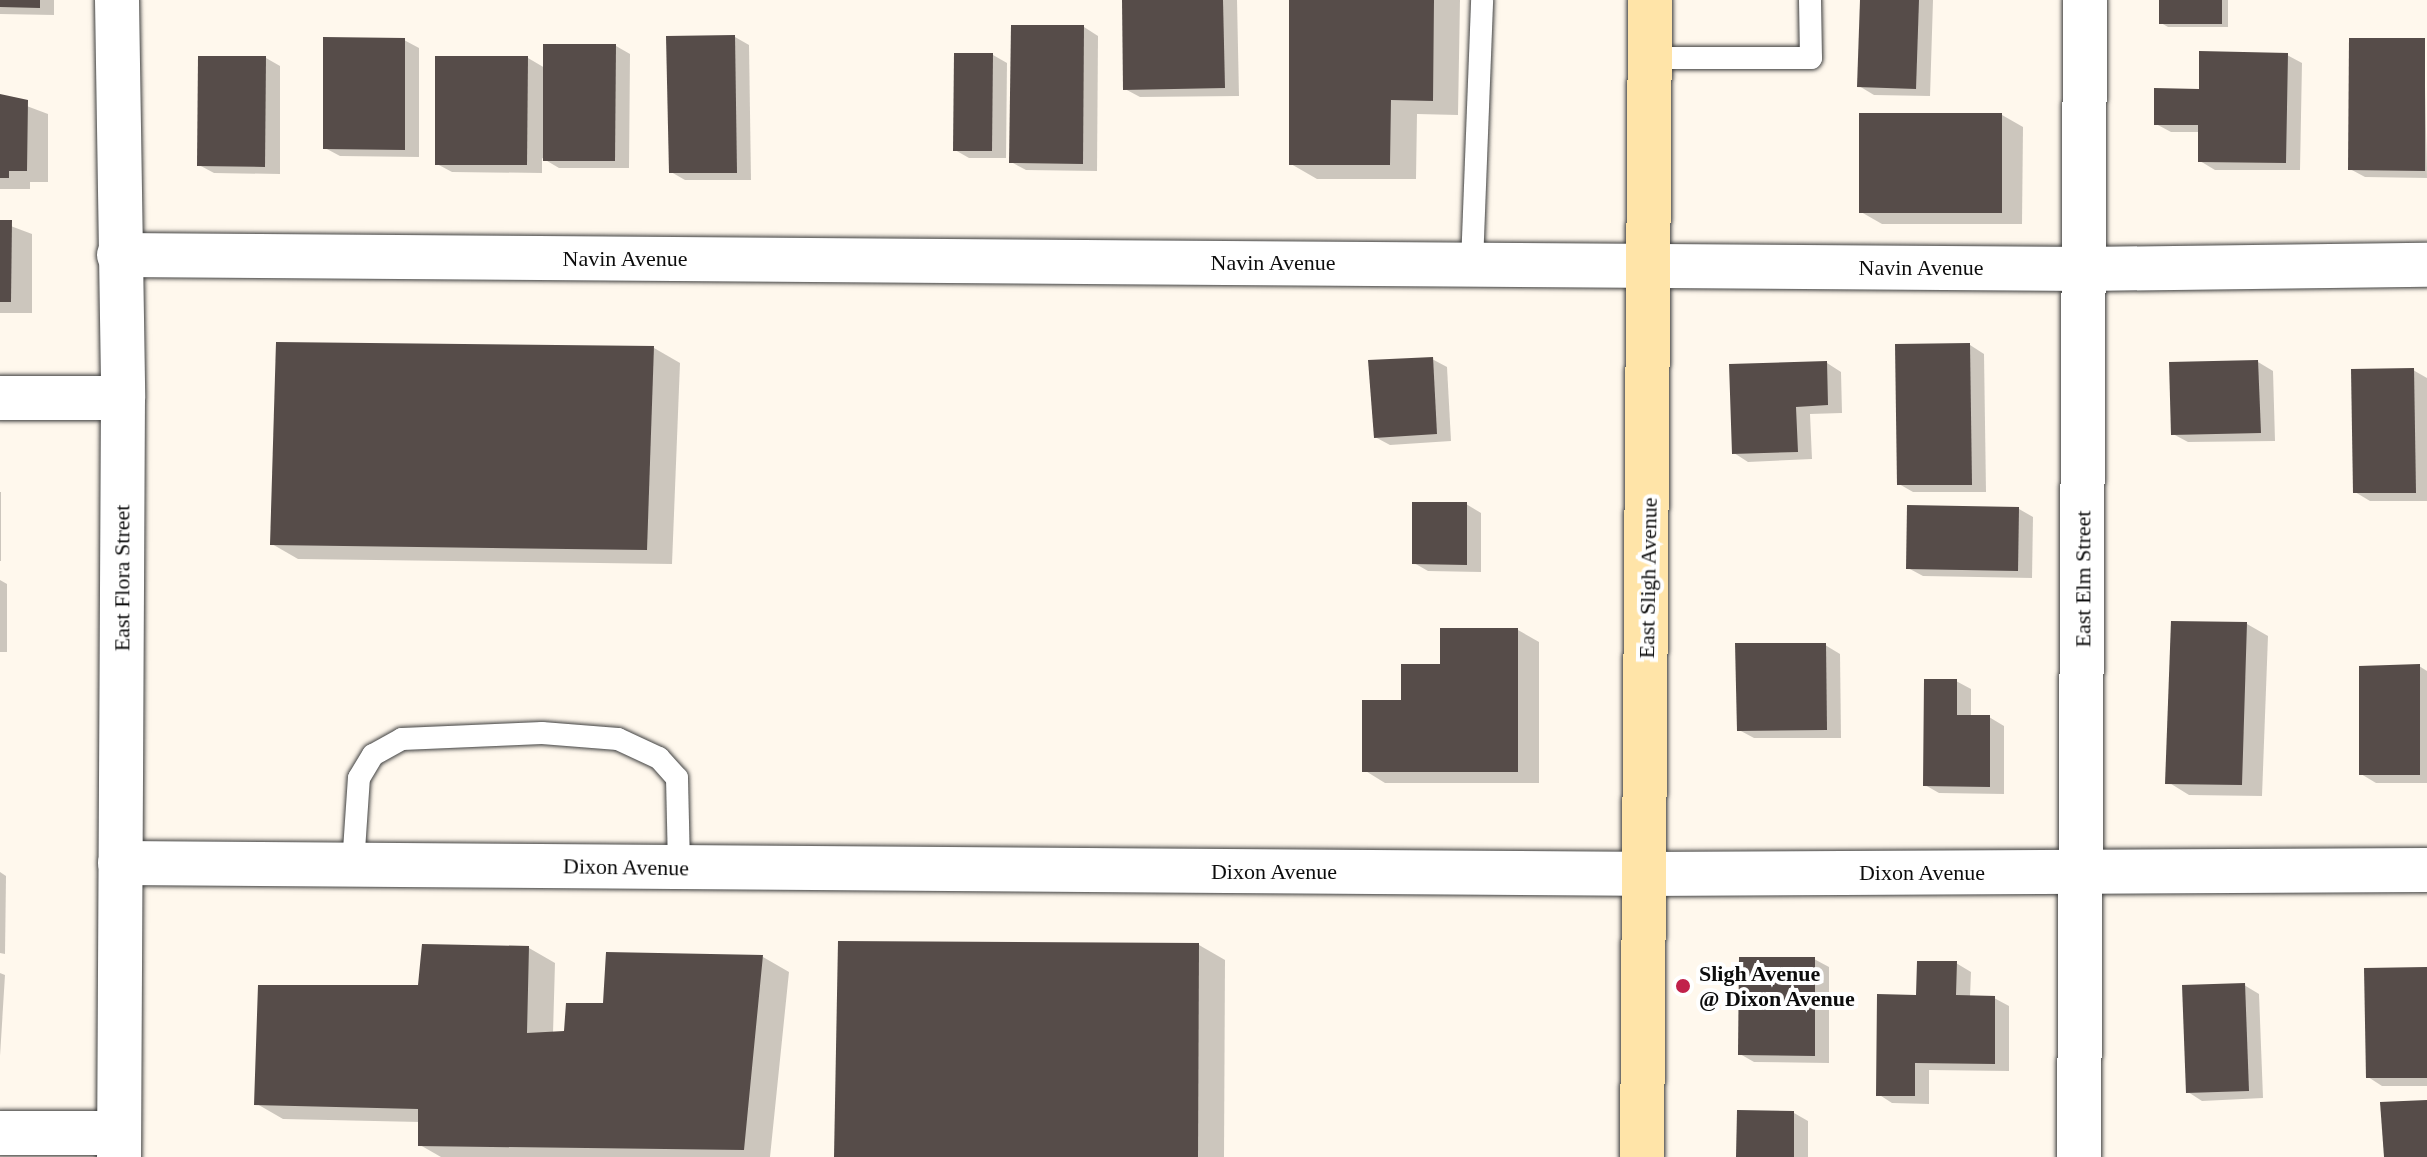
<!DOCTYPE html>
<html>
<head>
<meta charset="utf-8">
<style>
	body { margin:0 }
	#map { position:relative; width:2427px; height:1157px; overflow:hidden; background:#fff8ed; font-family:Georgia,serif }
	div>[style] { position:absolute }
	[style*='--x'] { left:calc(var(--x)*1px); top:calc(var(--y)*1px); width:calc(var(--w)*1px); rotate:calc(var(--a)*1deg) }
	.shadow>* { inset:0; background:#0003 }
	.building>* { inset:0; background:#564c49 }
	.roads { filter:drop-shadow(0 0 2px #404040) drop-shadow(0 0 2px #404040) }
	.lane>* { height:22px; margin:-11px; padding:0 11px; transform-origin:11px; border-radius:11px; background:#fff }
	.street>* { height:44px; margin:-22px; padding:0 22px; transform-origin:22px; border-radius:22px; background:#fff }
	.secondary>* { height:44px; margin:-22px; padding:0 22px; transform-origin:22px; border-radius:22px; background:#ffe4a8 }
	.dots>* { width:22px; height:22px; translate:-50% -50%; box-sizing:border-box; border:4px solid #fff; border-radius:50% }
	span { translate:-50% -50%; white-space:nowrap; text-align:center; line-height:1.15; -webkit-text-stroke:8px #fff; paint-order:stroke }
	.street-label { font-size:22px; color:#0d0d0d }
	.poi-label { font-size:22px; color:#0d0d0d; font-weight:700 }
	.left { translate:0 -50%; text-align:left }
</style>
</head>
<body>
<div id="map">
	<div class="shadow">
		<i style="clip-path:polygon(0 0,54px 0,54px 15px,0 14px)"></i>
		<i style="clip-path:polygon(1124px 0,1237px 0,1239px 96px,1140px 97px,1125px 89px)"></i>
		<i style="clip-path:polygon(1291px 0,1460px 0,1458px 115px,1417px 114px,1416px 179px,1317px 179px,1291px 164px)"></i>
		<i style="clip-path:polygon(1862px 0,1933px 0,1930px 96px,1874px 95px,1859px 86px)"></i>
		<i style="clip-path:polygon(2161px 0,2228px 0,2228px 27px,2168px 27px,2161px 23px)"></i>
		<i style="clip-path:polygon(1084px 27px,1098px 36px,1097px 171px,1026px 170px,1011px 162px)"></i>
		<i style="clip-path:polygon(735px 37px,749px 45px,751px 180px,685px 180px,671px 172px)"></i>
		<i style="clip-path:polygon(404px 40px,419px 48px,419px 157px,340px 156px,325px 148px)"></i>
		<i style="clip-path:polygon(2424px 40px,2427px 178px,2365px 177px,2350px 169px)"></i>
		<i style="clip-path:polygon(616px 46px,630px 54px,629px 168px,559px 168px,542px 158px,542px 173px,452px 172px,437px 164px,528px 58px,545px 68px)"></i>
		<i style="clip-path:polygon(993px 55px,1007px 63px,1006px 158px,969px 158px,955px 150px)"></i>
		<i style="clip-path:polygon(2287px 55px,2302px 63px,2300px 170px,2215px 170px,2200px 161px,2200px 132px,2171px 132px,2156px 124px,2201px 91px)"></i>
		<i style="clip-path:polygon(266px 58px,280px 66px,280px 174px,214px 173px,199px 165px)"></i>
		<i style="clip-path:polygon(0 96px,48px 114px,48px 182px,30px 182px,30px 189px,0 189px)"></i>
		<i style="clip-path:polygon(2002px 115px,2023px 127px,2022px 224px,1882px 224px,1861px 212px)"></i>
		<i style="clip-path:polygon(0 222px,32px 234px,32px 313px,0 313px)"></i>
		<i style="clip-path:polygon(1970px 345px,1984px 354px,1986px 492px,1913px 492px,1899px 484px)"></i>
		<i style="clip-path:polygon(654px 348px,680px 363px,672px 564px,298px 559px,272px 544px)"></i>
		<i style="clip-path:polygon(1432px 359px,1447px 367px,1451px 441px,1390px 445px,1375px 437px)"></i>
		<i style="clip-path:polygon(2258px 362px,2273px 371px,2275px 441px,2188px 442px,2173px 434px)"></i>
		<i style="clip-path:polygon(1827px 363px,1841px 372px,1842px 413px,1810px 414px,1812px 459px,1748px 462px,1734px 453px)"></i>
		<i style="clip-path:polygon(2413px 370px,2427px 378px,2427px 501px,2370px 501px,2355px 492px)"></i>
		<i style="clip-path:polygon(0 492px,1px 492px,1px 561px,0 561px)"></i>
		<i style="clip-path:polygon(1466px 504px,1481px 513px,1481px 572px,1428px 571px,1414px 563px)"></i>
		<i style="clip-path:polygon(2019px 509px,2033px 517px,2032px 578px,1923px 576px,1908px 568px)"></i>
		<i style="clip-path:polygon(0 580px,7px 584px,7px 652px,0 652px)"></i>
		<i style="clip-path:polygon(2247px 624px,2268px 636px,2262px 796px,2189px 795px,2168px 782px)"></i>
		<i style="clip-path:polygon(1518px 630px,1539px 642px,1539px 783px,1385px 783px,1364px 770px,1403px 702px,1442px 666px)"></i>
		<i style="clip-path:polygon(1825px 645px,1840px 654px,1841px 738px,1754px 738px,1739px 730px)"></i>
		<i style="clip-path:polygon(2419px 666px,2427px 671px,2427px 783px,2376px 783px,2361px 774px)"></i>
		<i style="clip-path:polygon(1956px 681px,1971px 689px,1971px 717px,1989px 717px,2004px 726px,2004px 794px,1939px 793px,1925px 785px)"></i>
		<i style="clip-path:polygon(0 872px,6px 876px,5px 954px,0 953px)"></i>
		<i style="clip-path:polygon(1199px 945px,1225px 960px,1224px 1157px,836px 1157px)"></i>
		<i style="clip-path:polygon(529px 948px,555px 963px,553px 1034px,566px 1033px,605px 1005px,763px 957px,789px 972px,770px 1157px,441px 1157px,420px 1145px,420px 1122px,283px 1119px,257px 1104px,420px 987px)"></i>
		<i style="clip-path:polygon(1814px 959px,1829px 967px,1829px 1063px,1754px 1062px,1740px 1054px)"></i>
		<i style="clip-path:polygon(1956px 963px,1971px 972px,1970px 997px,1994px 998px,2009px 1006px,2009px 1071px,1929px 1070px,1929px 1104px,1892px 1103px,1878px 1094px,1918px 997px)"></i>
		<i style="clip-path:polygon(2427px 969px,2427px 1086px,2382px 1086px,2368px 1077px)"></i>
		<i style="clip-path:polygon(0 973px,5px 975px,0 1056px)"></i>
		<i style="clip-path:polygon(2244px 985px,2259px 994px,2263px 1098px,2202px 1101px,2188px 1092px)"></i>
		<i style="clip-path:polygon(1794px 1113px,1808px 1121px,1808px 1157px,1738px 1157px)"></i>
	</div>
	<div class="building">
		<i style="clip-path:polygon(0 0,40px 0,40px 8px,0 7px)"></i>
		<i style="clip-path:polygon(1122px 0,1223px 0,1225px 88px,1123px 90px)"></i>
		<i style="clip-path:polygon(1289px 0,1434px 0,1433px 101px,1391px 100px,1390px 165px,1289px 165px)"></i>
		<i style="clip-path:polygon(1860px 0,1919px 0,1916px 89px,1857px 87px)"></i>
		<i style="clip-path:polygon(2159px 0,2222px 0,2222px 24px,2159px 24px)"></i>
		<i style="clip-path:polygon(1011px 25px,1084px 25px,1083px 164px,1009px 163px)"></i>
		<i style="clip-path:polygon(735px 35px,737px 173px,669px 173px,666px 36px)"></i>
		<i style="clip-path:polygon(323px 37px,405px 38px,405px 150px,323px 149px)"></i>
		<i style="clip-path:polygon(2349px 38px,2425px 38px,2425px 171px,2348px 170px)"></i>
		<i style="clip-path:polygon(543px 44px,616px 44px,615px 161px,543px 161px)"></i>
		<i style="clip-path:polygon(2199px 51px,2288px 53px,2286px 163px,2198px 162px,2198px 125px,2154px 125px,2154px 88px,2199px 89px)"></i>
		<i style="clip-path:polygon(954px 53px,993px 53px,992px 151px,953px 151px)"></i>
		<i style="clip-path:polygon(198px 56px,266px 56px,265px 167px,197px 166px)"></i>
		<i style="clip-path:polygon(435px 56px,528px 56px,527px 165px,435px 165px)"></i>
		<i style="clip-path:polygon(0 94px,28px 100px,27px 171px,9px 171px,9px 178px,0 178px)"></i>
		<i style="clip-path:polygon(1859px 113px,2002px 113px,2002px 213px,1859px 213px)"></i>
		<i style="clip-path:polygon(0 220px,12px 220px,11px 302px,0 302px)"></i>
		<i style="clip-path:polygon(276px 342px,654px 346px,647px 550px,270px 545px)"></i>
		<i style="clip-path:polygon(1970px 343px,1972px 485px,1897px 485px,1895px 344px)"></i>
		<i style="clip-path:polygon(1433px 357px,1437px 434px,1374px 438px,1368px 360px)"></i>
		<i style="clip-path:polygon(2258px 360px,2261px 433px,2171px 435px,2169px 362px)"></i>
		<i style="clip-path:polygon(1827px 361px,1828px 405px,1796px 407px,1798px 452px,1732px 454px,1729px 364px)"></i>
		<i style="clip-path:polygon(2414px 368px,2416px 493px,2353px 493px,2351px 369px)"></i>
		<i style="clip-path:polygon(1412px 502px,1467px 502px,1467px 565px,1412px 564px)"></i>
		<i style="clip-path:polygon(1907px 505px,2019px 507px,2018px 571px,1906px 569px)"></i>
		<i style="clip-path:polygon(2171px 621px,2247px 622px,2242px 785px,2165px 784px)"></i>
		<i style="clip-path:polygon(1440px 628px,1518px 628px,1518px 772px,1362px 772px,1362px 700px,1401px 700px,1401px 664px,1440px 664px)"></i>
		<i style="clip-path:polygon(1735px 643px,1826px 643px,1827px 730px,1737px 731px)"></i>
		<i style="clip-path:polygon(2420px 664px,2420px 775px,2359px 775px,2359px 666px)"></i>
		<i style="clip-path:polygon(1924px 679px,1957px 679px,1957px 715px,1990px 715px,1990px 787px,1923px 786px)"></i>
		<i style="clip-path:polygon(838px 941px,1199px 943px,1198px 1157px,834px 1157px)"></i>
		<i style="clip-path:polygon(422px 944px,529px 946px,527px 1033px,564px 1031px,566px 1003px,603px 1003px,606px 952px,763px 955px,744px 1150px,418px 1146px,418px 1109px,254px 1105px,258px 985px,418px 985px)"></i>
		<i style="clip-path:polygon(1739px 957px,1815px 957px,1815px 1056px,1738px 1055px)"></i>
		<i style="clip-path:polygon(1917px 961px,1957px 961px,1956px 995px,1995px 996px,1995px 1064px,1915px 1063px,1915px 1096px,1876px 1096px,1877px 994px,1916px 995px)"></i>
		<i style="clip-path:polygon(2427px 967px,2427px 1078px,2366px 1078px,2364px 968px)"></i>
		<i style="clip-path:polygon(2245px 983px,2249px 1091px,2186px 1093px,2182px 985px)"></i>
		<i style="clip-path:polygon(2427px 1100px,2427px 1157px,2384px 1157px,2380px 1102px)"></i>
		<i style="clip-path:polygon(1737px 1110px,1794px 1111px,1794px 1157px,1736px 1157px)"></i>
	</div>
	<div class="roads">
		<div class="lane">
			<i style="--x:1650;--y:58;--w:161;--a:0"></i>
			<i style="--x:1811;--y:58;--w:58;--a:-91"></i>
			<i style="--x:1472;--y:264;--w:264;--a:-87.8"></i>
			<i style="--x:353;--y:865;--w:87;--a:-86.1"></i>
			<i style="--x:359;--y:778;--w:27;--a:-59"></i>
			<i style="--x:373;--y:755;--w:33;--a:-29"></i>
			<i style="--x:402;--y:739;--w:140;--a:-2.5"></i>
			<i style="--x:542;--y:733;--w:76;--a:4.5"></i>
			<i style="--x:618;--y:739;--w:45;--a:24.9"></i>
			<i style="--x:659;--y:758;--w:27;--a:48"></i>
			<i style="--x:677;--y:778;--w:90;--a:88.7"></i>
		</div>
		<div class="street">
			<i style="--x:117;--y:0;--w:398;--a:89.1"></i>
			<i style="--x:123;--y:398;--w:759;--a:90.3"></i>
			<i style="--x:119;--y:255;--w:1967;--a:0.41"></i>
			<i style="--x:2086;--y:269;--w:341;--a:-0.7"></i>
			<i style="--x:0;--y:398;--w:123;--a:0"></i>
			<i style="--x:120;--y:863;--w:1524;--a:0.41"></i>
			<i style="--x:1644;--y:874;--w:783;--a:-0.29"></i>
			<i style="--x:0;--y:1133;--w:119;--a:0"></i>
			<i style="--x:2079;--y:1157;--w:1157;--a:-89.7"></i>
		</div>
		<div class="secondary">
			<i style="--x:1642;--y:1157;--w:1157;--a:-89.6"></i>
		</div>
	</div>
	<div class="dots">
		<i style="left:1683px;top:986px;background:#c1214a"></i>
	</div>
	<div class="street-label">
		<span style="left:625px;top:259px">Navin Avenue</span>
		<span style="left:1273px;top:263px">Navin Avenue</span>
		<span style="left:1921px;top:268px">Navin Avenue</span>
		<span style="left:122px;top:578px;rotate:-90deg">East Flora Street</span>
		<span style="left:1648px;top:578px;rotate:-89deg">East Sligh Avenue</span>
		<span style="left:2083px;top:579px;rotate:-90deg">East Elm Street</span>
		<span style="left:626px;top:867px;rotate:1deg">Dixon Avenue</span>
		<span style="left:1274px;top:872px">Dixon Avenue</span>
		<span style="left:1922px;top:873px">Dixon Avenue</span>
	</div>
	<div class="poi-label">
		<span class="left" style="left:1699px;top:986px">Sligh Avenue<br>@ Dixon Avenue</span>
	</div>
</div>
</body>
</html>
